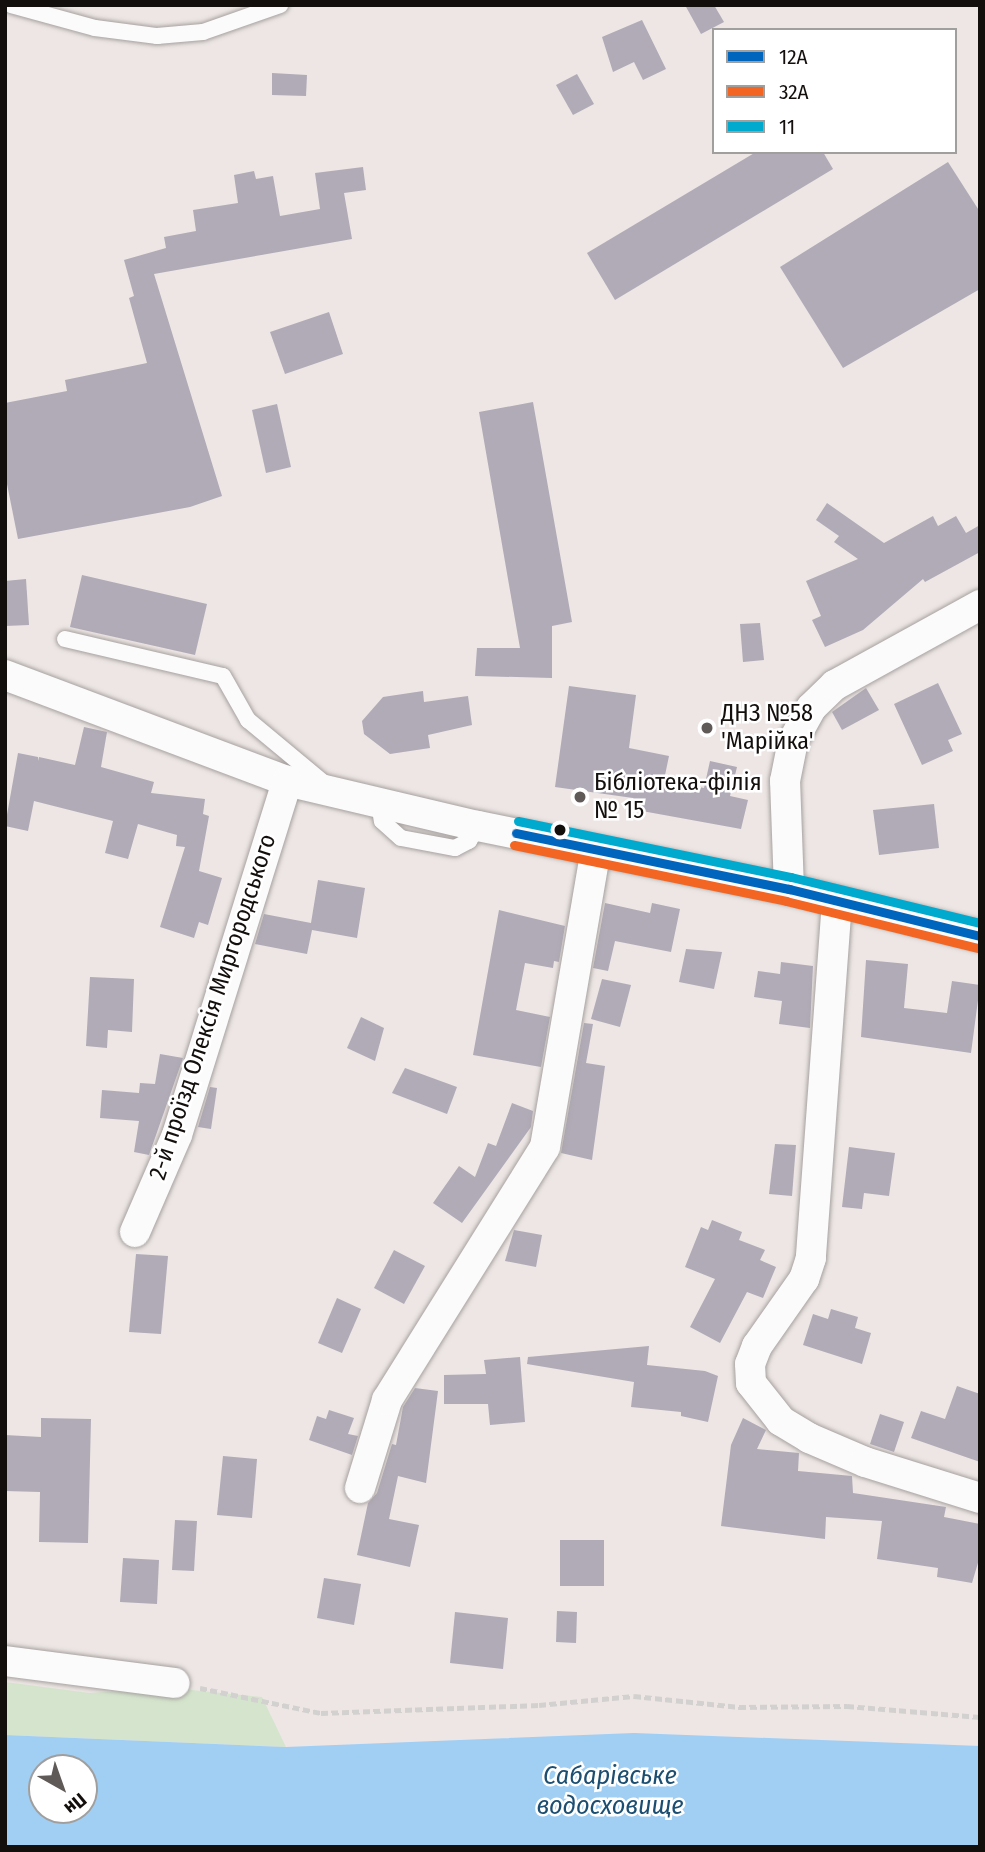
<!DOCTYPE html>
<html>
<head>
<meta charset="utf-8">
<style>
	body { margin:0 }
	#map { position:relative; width:985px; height:1852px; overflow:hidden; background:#ede6e4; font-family:"Fira Sans Condensed",sans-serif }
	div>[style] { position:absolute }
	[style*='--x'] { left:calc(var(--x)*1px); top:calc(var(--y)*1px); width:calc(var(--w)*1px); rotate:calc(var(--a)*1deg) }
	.green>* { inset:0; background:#d5e5cd }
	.water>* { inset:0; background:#a1cef3 }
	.building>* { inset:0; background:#b0abb7 }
	.path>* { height:4.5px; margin-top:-2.25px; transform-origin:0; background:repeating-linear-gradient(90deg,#d3d1d0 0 7px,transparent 0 10.5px) }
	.roads { filter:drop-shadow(0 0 2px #a6a1a0) drop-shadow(0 0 2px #a6a1a0) }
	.service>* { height:16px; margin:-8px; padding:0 8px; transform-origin:8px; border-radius:8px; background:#fcfbfb }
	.minor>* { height:30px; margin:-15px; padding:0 15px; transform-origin:15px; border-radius:15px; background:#fcfbfb }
	.bus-1>* { height:9px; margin:-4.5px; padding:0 4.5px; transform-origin:4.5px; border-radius:4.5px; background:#0065bd }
	.bus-2>* { height:9px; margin:-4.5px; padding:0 4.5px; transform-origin:4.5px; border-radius:4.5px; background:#f26522 }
	.bus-3>* { height:9px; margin:-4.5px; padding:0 4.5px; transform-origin:4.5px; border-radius:4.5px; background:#00a9ce }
	.dots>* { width:19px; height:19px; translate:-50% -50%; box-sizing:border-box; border:4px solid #fff; border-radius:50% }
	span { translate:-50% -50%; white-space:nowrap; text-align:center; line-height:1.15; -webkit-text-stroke:5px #fff; paint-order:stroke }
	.poi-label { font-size:24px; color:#130f0d }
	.left { translate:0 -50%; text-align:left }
	.street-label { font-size:24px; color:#130f0d }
	.water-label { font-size:26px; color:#1c4e71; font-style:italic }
	.frame { position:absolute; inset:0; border:7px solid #130f0d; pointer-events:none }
	.legend { position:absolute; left:712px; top:28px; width:245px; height:126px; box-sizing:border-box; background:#fff; border:2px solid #a19f9e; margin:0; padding:9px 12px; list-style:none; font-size:21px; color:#130f0d }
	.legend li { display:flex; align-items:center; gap:14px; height:35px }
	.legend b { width:35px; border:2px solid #a19f9e }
	.north { position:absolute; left:28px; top:1754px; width:70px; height:70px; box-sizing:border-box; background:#fff; border:2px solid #a19f9e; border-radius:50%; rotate:140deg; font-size:19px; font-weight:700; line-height:28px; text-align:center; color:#130f0d }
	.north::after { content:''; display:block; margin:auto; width:24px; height:32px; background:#5f5a58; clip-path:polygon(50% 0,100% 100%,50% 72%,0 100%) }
</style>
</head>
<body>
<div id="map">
	<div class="green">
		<i style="clip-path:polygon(5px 1682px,89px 1693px,172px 1688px,262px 1697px,286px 1747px,5px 1735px)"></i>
	</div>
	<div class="water">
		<i style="clip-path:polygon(evenodd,634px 1733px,980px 1746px,980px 1847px,5px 1847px,5px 1735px,286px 1747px,634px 1733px,42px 1768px,84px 1768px,84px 1810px,42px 1810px,42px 1768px)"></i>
	</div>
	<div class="building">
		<i style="clip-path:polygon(685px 5px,714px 5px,724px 22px,701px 34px)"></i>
		<i style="clip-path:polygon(642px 20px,666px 69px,643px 80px,634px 62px,613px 72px,602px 37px)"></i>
		<i style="clip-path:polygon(272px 73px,307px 75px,306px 96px,272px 95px)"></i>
		<i style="clip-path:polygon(577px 74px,594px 104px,573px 115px,556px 85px)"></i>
		<i style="clip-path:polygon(756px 152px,823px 152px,833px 169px,615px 300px,587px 253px)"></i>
		<i style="clip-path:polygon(948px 162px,980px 212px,980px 289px,843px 368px,780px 267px)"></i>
		<i style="clip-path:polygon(363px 167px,366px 190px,344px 193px,352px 239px,154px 274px,222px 496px,190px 507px,18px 539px,5px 474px,5px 403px,67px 391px,65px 380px,147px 363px,129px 298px,134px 296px,124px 260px,166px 248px,164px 237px,196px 231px,193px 210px,238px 203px,234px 175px,254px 171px,256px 179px,273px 176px,280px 216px,320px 209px,315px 173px)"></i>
		<i style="clip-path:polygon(329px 312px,343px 354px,285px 374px,270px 332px)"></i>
		<i style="clip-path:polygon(533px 402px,572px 622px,552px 626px,552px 678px,475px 676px,477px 648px,520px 648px,479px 412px)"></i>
		<i style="clip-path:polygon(277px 404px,291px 467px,266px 473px,252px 410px)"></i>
		<i style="clip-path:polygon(827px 503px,884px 543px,933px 516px,938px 526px,956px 516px,966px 533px,980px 525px,980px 552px,925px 582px,923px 579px,863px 630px,825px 647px,812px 620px,821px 616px,806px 581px,858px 559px,834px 542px,839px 536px,816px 520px)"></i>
		<i style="clip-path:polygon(82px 575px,207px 604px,195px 655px,70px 627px)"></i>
		<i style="clip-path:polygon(26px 579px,29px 625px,5px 626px,5px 581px)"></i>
		<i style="clip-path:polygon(760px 623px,764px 660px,743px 662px,740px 624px)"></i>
		<i style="clip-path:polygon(938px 683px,962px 734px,948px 740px,953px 751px,922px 765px,894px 704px)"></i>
		<i style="clip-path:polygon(569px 686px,636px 695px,629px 748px,669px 756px,664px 780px,704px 788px,710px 761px,737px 767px,730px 796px,748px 800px,741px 829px,631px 809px,633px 798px,555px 787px)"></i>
		<i style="clip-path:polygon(866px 688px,879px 710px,842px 730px,832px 712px)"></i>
		<i style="clip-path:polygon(423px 691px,424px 702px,468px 696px,472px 725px,428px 735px,430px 748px,390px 754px,364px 734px,362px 721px,383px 697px)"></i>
		<i style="clip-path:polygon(84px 727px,107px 732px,101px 767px,154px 782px,151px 793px,205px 799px,203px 814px,209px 816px,199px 871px,222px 878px,208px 925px,199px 922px,194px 938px,160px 927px,185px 847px,176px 846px,177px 835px,138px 824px,128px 859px,105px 853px,113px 821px,34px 801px,28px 831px,5px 826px,18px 753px,38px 757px,38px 761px,39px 757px,75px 765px)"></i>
		<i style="clip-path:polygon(934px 804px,939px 848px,879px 855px,873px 810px)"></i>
		<i style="clip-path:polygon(318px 880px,365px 888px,357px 938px,312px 930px,307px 954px,255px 944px,264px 914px,311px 923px)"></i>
		<i style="clip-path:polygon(605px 903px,650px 913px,652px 903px,680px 909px,671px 952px,615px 941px,608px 971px,593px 968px)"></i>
		<i style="clip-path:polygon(499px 910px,565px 926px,559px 962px,554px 961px,553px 968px,525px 963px,516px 1010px,550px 1017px,541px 1067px,473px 1055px)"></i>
		<i style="clip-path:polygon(686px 949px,722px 952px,714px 989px,679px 982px)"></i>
		<i style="clip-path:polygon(866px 960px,908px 964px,904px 1008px,947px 1013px,952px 981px,980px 985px,971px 1053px,861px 1037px)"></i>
		<i style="clip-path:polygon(781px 962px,813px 966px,810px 1028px,779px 1024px,782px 1001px,754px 997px,758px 971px,780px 974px)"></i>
		<i style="clip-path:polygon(90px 977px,134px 979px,132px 1032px,108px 1030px,107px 1048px,86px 1046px)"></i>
		<i style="clip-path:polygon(602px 979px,631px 985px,620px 1027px,591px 1019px)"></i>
		<i style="clip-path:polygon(361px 1017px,384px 1028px,375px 1061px,347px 1048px)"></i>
		<i style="clip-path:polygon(584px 1023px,593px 1024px,586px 1063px,605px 1066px,592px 1160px,561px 1153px)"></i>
		<i style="clip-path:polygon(160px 1054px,183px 1058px,149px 1155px,134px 1152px,139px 1121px,100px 1118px,102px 1090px,139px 1093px,140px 1083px,155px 1084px)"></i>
		<i style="clip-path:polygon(405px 1068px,457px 1087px,447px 1114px,392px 1093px)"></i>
		<i style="clip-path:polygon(210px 1087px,217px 1088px,211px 1129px,198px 1127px)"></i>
		<i style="clip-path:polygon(512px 1103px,533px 1111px,531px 1127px,462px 1223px,433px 1203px,459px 1166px,475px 1177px,488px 1143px,496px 1146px)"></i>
		<i style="clip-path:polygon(775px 1144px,796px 1145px,792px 1196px,769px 1194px)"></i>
		<i style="clip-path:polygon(849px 1147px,895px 1153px,889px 1196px,864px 1193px,862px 1209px,842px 1207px)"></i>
		<i style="clip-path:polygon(712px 1220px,742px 1232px,739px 1240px,765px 1250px,760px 1260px,776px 1267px,763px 1298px,747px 1292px,720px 1343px,690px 1327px,715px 1279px,685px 1267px,701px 1227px,708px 1230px)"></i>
		<i style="clip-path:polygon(514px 1230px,542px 1235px,536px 1267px,505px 1261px)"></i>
		<i style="clip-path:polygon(394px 1250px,425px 1266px,404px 1304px,374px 1288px)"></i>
		<i style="clip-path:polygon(136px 1254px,168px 1256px,161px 1334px,129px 1332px)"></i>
		<i style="clip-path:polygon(337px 1298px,361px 1309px,342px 1353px,318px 1343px)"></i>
		<i style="clip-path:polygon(831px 1309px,858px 1317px,855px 1328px,871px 1333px,862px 1364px,803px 1345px,813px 1314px,828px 1319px)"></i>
		<i style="clip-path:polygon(649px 1346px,647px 1365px,705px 1371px,718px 1376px,708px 1422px,681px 1416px,681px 1412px,631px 1407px,634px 1382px,527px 1364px,528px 1357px)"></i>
		<i style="clip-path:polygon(520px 1357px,525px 1422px,490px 1425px,488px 1404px,444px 1404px,444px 1375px,486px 1374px,484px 1360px)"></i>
		<i style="clip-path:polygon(957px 1386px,980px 1394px,980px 1462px,911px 1438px,921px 1411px,945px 1419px)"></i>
		<i style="clip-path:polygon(415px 1388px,438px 1391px,426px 1483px,398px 1476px,389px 1519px,419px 1525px,410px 1567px,357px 1555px,368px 1503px,377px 1493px,392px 1444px,396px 1445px,403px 1407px)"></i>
		<i style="clip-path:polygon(329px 1410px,354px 1418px,348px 1434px,358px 1436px,352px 1455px,309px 1440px,317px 1416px,326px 1419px)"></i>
		<i style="clip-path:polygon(880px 1414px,904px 1422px,894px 1452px,870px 1444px)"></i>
		<i style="clip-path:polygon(41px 1418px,91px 1419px,88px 1543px,39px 1542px,40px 1492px,5px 1491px,5px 1435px,41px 1437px)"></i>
		<i style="clip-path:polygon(743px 1418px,766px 1430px,757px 1449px,799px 1453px,798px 1471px,852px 1476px,853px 1493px,946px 1507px,944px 1517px,980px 1524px,980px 1556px,972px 1583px,937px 1577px,938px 1568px,877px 1559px,882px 1521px,826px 1517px,825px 1539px,721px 1526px,731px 1445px)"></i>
		<i style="clip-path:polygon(223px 1456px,257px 1459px,252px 1518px,217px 1515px)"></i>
		<i style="clip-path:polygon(175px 1520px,197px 1521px,194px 1571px,172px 1570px)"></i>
		<i style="clip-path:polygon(560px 1540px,604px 1540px,604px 1586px,560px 1586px)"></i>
		<i style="clip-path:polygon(123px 1558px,159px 1560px,157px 1604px,120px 1602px)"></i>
		<i style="clip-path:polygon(324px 1578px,361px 1584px,354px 1625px,317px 1618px)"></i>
		<i style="clip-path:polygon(557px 1611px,577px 1612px,576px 1643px,556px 1642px)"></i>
		<i style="clip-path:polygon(455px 1612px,508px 1618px,503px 1669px,450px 1663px)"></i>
	</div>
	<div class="path">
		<i style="--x:200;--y:1688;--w:124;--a:11.7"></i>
		<i style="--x:321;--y:1713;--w:218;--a:-2.1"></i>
		<i style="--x:539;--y:1705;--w:95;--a:-5.4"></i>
		<i style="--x:634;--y:1696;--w:106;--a:6"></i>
		<i style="--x:739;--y:1707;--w:108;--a:-0.5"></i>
		<i style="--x:847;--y:1706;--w:133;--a:4.7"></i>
	</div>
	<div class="roads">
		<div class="service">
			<i style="--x:11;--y:5;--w:87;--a:15.3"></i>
			<i style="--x:95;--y:28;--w:63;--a:7.4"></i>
			<i style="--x:157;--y:36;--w:46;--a:-5"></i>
			<i style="--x:203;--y:32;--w:82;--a:-19.3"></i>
			<i style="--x:65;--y:639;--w:162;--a:13.2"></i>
			<i style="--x:223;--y:676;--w:51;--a:60.4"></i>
			<i style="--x:248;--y:720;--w:100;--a:39.7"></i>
			<i style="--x:379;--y:803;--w:18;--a:81"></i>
			<i style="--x:382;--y:821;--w:25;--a:42"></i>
			<i style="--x:401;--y:838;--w:55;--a:10.5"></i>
			<i style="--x:455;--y:848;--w:16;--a:-27"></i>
			<i style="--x:469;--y:841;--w:17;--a:-59"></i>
		</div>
		<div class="minor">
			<i style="--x:5;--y:675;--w:301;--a:20.6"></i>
			<i style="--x:287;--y:781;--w:196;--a:13.3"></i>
			<i style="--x:478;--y:826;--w:317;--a:11.5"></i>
			<i style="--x:789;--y:889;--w:197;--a:13.8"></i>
			<i style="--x:789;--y:889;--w:108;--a:-92.1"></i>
			<i style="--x:785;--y:781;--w:41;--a:-78.7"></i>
			<i style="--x:793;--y:741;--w:38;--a:-61"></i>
			<i style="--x:811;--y:708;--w:33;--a:-44"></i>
			<i style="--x:835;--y:685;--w:166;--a:-28.9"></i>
			<i style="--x:837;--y:901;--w:358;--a:94.2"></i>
			<i style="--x:811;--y:1258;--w:22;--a:108"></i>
			<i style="--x:804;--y:1279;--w:82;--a:125"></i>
			<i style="--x:757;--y:1346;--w:19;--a:111"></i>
			<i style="--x:750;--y:1364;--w:19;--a:87"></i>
			<i style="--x:751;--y:1383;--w:48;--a:51.7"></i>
			<i style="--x:781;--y:1421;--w:33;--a:31"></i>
			<i style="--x:809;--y:1438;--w:61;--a:23.2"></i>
			<i style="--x:865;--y:1462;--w:121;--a:17.4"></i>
			<i style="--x:135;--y:1232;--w:106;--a:-66.6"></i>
			<i style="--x:177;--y:1135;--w:371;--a:-72.7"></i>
			<i style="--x:360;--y:1488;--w:92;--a:-72.9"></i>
			<i style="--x:387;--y:1400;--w:298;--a:-58"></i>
			<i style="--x:545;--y:1147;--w:301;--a:-80.3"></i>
			<i style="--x:5;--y:1661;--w:171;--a:7.4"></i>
		</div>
	</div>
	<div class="bus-1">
		<i style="--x:516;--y:833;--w:279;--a:11.6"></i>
		<i style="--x:789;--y:889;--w:197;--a:13.8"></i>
	</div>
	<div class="bus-2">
		<i style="--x:514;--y:845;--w:278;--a:11.6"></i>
		<i style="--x:786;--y:901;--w:197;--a:13.8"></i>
	</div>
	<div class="bus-3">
		<i style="--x:518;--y:821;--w:279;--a:11.6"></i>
		<i style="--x:791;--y:877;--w:195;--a:13.7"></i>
	</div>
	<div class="dots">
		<i style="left:707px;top:728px;background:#5f5a58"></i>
		<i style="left:580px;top:797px;background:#5f5a58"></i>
		<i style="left:560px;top:830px;background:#130f0d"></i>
	</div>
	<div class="poi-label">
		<span class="left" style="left:721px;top:728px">ДНЗ №58<br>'Марійка'</span>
		<span class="left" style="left:594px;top:797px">Бібліотека-філія<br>№ 15</span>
	</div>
	<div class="street-label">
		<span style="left:213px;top:1007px;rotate:-72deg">2-й проїзд Олексія Миргородського</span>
	</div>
	<div class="water-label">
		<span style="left:610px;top:1791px">Сабарівське<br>водосховище</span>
	</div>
	<div class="frame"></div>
	<ul class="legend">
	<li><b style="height:9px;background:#0065bd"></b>12А</li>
	<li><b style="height:9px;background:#f26522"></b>32А</li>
	<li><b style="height:9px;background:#00a9ce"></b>11</li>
	</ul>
	<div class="north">Пн</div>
</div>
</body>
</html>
